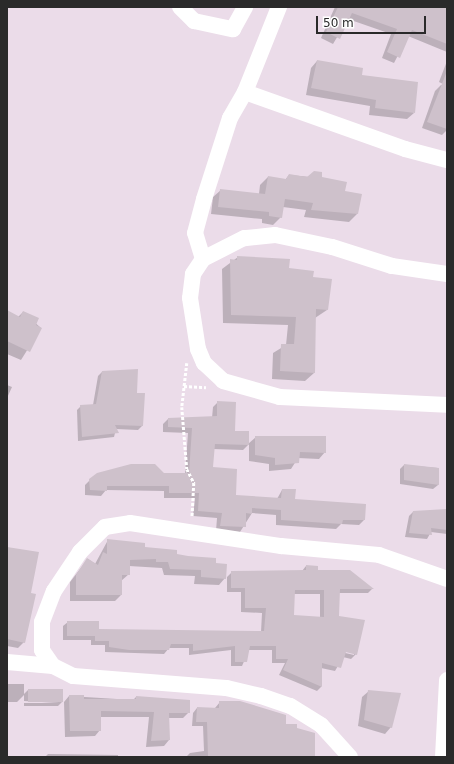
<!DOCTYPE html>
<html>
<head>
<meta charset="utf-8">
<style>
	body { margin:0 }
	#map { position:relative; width:454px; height:764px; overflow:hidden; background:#ebdce9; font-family:"DejaVu Sans",sans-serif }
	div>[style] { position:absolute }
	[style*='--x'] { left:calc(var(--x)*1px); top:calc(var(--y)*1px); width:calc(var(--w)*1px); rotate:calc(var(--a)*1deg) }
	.shadow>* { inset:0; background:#0003 }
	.building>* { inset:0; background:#cec1cb }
	.path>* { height:2.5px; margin-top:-1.25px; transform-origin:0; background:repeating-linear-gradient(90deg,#fff 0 3px,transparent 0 5px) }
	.minor>* { height:16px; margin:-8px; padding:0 8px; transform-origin:8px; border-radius:8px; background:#fff }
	span { translate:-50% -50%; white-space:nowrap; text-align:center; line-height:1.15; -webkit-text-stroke:4px #fff; paint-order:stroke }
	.frame { position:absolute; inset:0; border:8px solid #2a2a2a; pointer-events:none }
	.scale { position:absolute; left:316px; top:16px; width:110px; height:18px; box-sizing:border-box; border:2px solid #2a2a2a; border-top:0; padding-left:5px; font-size:12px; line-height:14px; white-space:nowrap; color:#2a2a2a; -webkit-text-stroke:3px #fff; paint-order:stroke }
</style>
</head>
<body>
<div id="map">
	<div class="shadow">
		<i style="clip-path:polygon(335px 7px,447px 7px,447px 52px,408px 36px,394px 63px,382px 58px,391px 34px,348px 19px,333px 44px,321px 38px)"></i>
		<i style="clip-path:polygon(317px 61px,361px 76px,414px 113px,407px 119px,369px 115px,370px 106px,306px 95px,311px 68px)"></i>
		<i style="clip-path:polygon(447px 61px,447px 86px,439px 82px)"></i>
		<i style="clip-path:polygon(441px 85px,447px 86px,447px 130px,442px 135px,422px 128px,435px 91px)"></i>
		<i style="clip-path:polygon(289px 175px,321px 178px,344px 192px,361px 195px,357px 214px,349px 222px,304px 217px,306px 210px,283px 207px,281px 217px,273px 225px,262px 223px,262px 219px,211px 214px,213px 197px,221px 190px,259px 194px,260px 185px,268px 177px,285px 180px)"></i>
		<i style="clip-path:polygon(238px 257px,312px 278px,327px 310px,315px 318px,314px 373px,305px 381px,272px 379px,273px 353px,286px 345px,288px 325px,223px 323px,222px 269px)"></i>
		<i style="clip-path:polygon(7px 311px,18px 317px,23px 312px,41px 328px,21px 360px,7px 354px)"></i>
		<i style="clip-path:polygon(102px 372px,136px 394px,142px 426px,138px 430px,116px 429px,114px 437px,78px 441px,77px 410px,81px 406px,93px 405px,98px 376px)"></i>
		<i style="clip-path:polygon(7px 385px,12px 387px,7px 398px)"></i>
		<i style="clip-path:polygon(218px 402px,234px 432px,248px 444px,256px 437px,325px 452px,319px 459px,298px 458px,291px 469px,269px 471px,269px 464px,249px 461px,249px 444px,243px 450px,213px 449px,212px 468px,235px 496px,277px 499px,282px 490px,294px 500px,364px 505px,364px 520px,359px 525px,341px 524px,336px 529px,276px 525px,276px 515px,252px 513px,240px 532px,216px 531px,217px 518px,193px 516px,195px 498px,164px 498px,164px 491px,106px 490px,101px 496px,85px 495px,85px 485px,90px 480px,185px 474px,188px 433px,163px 432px,163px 424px,168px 419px,212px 418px,213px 407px)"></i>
		<i style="clip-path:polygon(404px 465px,438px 468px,438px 485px,433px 489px,400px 484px,400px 469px)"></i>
		<i style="clip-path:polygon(447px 510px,447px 534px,431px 532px,427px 539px,405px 537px,409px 516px,413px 512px)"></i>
		<i style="clip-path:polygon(108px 540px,215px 564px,225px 578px,219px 585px,194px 584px,195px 576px,164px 575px,162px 568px,129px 566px,129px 574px,121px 581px,121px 595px,115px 601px,70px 601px,70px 582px,88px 559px,95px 564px)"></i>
		<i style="clip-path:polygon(7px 548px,30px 594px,24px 642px,18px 648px,7px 646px)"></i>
		<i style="clip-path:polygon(evenodd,306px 566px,372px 589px,368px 593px,339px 593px,338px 617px,356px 654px,351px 659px,343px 657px,335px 671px,321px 668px,321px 687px,317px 691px,279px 675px,285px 663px,272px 663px,272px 650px,249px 650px,242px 666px,231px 666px,231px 650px,189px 655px,189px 648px,169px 648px,164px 654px,105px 652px,105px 645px,91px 645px,91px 640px,63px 640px,63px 626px,68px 622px,98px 630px,261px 632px,262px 613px,241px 612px,241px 592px,227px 592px,227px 577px,232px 572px,302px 571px,306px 566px,294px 594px,320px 594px,320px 618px,293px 616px,294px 594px,306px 566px,341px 650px,354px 653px,354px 655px,341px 652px,341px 650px)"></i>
		<i style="clip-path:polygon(7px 679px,7px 684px,24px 684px,24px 694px,28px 690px,62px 690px,62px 702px,58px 706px,24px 706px,24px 703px,59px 703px,24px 701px,24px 695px,17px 702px,7px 702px)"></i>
		<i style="clip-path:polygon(369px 691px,391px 727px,385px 734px,358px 726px,362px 697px)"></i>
		<i style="clip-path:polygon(69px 696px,133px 700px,136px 697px,189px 712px,183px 718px,169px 718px,169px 740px,164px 746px,146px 747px,149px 717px,100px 717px,100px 730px,95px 736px,65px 737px,64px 702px)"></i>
		<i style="clip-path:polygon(220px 702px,286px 757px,186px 757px,190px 753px,204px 751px,203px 726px,192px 726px,193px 713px,197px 708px,215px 708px)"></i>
		<i style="clip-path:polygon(48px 754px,118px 755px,118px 757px,45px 757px)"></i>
	</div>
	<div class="building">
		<i style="clip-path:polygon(338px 7px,447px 7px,447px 44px,412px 30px,400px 58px,387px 52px,397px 29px,352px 13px,340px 39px,326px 32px)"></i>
		<i style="clip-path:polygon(317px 60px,363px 68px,362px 75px,418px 82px,415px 113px,375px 108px,376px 100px,311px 88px)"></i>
		<i style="clip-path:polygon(447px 71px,447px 129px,427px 122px)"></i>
		<i style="clip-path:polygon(314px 171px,322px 172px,322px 177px,347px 182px,345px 191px,362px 194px,358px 214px,311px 210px,313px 203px,285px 199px,282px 218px,269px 216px,269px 212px,218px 207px,220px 189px,265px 194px,268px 176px,286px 179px,289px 174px,307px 177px)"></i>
		<i style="clip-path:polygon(237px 256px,290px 259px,289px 268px,314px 271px,313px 277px,332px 279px,328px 310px,316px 309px,315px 373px,280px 371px,281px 344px,294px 344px,296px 317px,231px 315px,230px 259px,237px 260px)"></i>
		<i style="clip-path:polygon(7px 310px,20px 317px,23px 311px,39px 318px,36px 325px,42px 328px,30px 352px,7px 341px)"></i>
		<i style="clip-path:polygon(138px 369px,137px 393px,145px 393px,143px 426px,115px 425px,119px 433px,82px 437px,80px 405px,96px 404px,102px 371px)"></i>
		<i style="clip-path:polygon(217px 401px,236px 402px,235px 431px,249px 431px,249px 445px,215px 444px,213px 467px,237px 469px,236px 495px,281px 498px,282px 489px,296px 489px,295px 499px,366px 504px,365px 520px,343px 520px,342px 524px,281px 520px,281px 510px,252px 508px,252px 514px,246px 513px,246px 527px,220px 526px,222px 513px,198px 511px,199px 493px,169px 493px,169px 486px,107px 486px,107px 491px,90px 490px,89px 479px,97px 473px,131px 464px,155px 464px,164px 473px,189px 473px,192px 428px,168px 427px,168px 418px,217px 416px)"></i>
		<i style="clip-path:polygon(255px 436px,326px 436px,326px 453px,300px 452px,299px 463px,275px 465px,275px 458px,255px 455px)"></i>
		<i style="clip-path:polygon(404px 464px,439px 468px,439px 485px,404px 480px)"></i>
		<i style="clip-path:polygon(447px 509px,447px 530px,431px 528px,432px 535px,409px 533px,413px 511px)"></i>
		<i style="clip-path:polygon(107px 539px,145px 543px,145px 547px,177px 550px,177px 554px,188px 556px,216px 558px,216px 563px,227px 564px,226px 579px,201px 577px,201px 570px,170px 569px,168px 562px,156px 562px,156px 559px,130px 560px,130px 575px,122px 575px,122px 595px,76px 595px,76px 575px,87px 558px,98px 565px,103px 552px,107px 554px)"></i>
		<i style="clip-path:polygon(7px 547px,39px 552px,31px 593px,36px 594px,25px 643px,7px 639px)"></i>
		<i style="clip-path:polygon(evenodd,306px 565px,318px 566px,318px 570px,350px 570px,374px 589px,340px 589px,339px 616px,365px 620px,357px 655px,346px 652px,341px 668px,322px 663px,322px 687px,283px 670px,288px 659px,276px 659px,276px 646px,250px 646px,247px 662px,235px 662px,235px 646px,193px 651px,193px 644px,171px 644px,169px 650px,129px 650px,109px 647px,109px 641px,95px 641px,95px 636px,67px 636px,67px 621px,99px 621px,99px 629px,264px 631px,266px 608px,245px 608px,245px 588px,231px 588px,231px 571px,306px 570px,306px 565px,295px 590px,324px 590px,324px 617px,294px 615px,295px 590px)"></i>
		<i style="clip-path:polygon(28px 689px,63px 689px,63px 702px,28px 702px)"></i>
		<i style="clip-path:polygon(368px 690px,401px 693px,392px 728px,364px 720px)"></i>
		<i style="clip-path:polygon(69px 695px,84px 695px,84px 699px,136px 699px,136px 696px,190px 700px,190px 713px,169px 713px,170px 740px,151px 741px,154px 712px,101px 711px,101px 731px,70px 731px)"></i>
		<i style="clip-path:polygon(219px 701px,240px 701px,286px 715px,286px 724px,297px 724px,297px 728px,315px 733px,315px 757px,208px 757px,207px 722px,196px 722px,197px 707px,219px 708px)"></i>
	</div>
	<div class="path">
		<i style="--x:187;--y:363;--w:44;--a:96.5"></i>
		<i style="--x:182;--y:407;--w:62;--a:85.4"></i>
		<i style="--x:187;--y:469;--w:16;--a:63"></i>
		<i style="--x:194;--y:483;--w:34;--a:93"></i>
		<i style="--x:184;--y:386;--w:22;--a:3"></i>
	</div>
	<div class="minor">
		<i style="--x:180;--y:7;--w:20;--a:45"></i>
		<i style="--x:194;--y:21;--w:40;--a:12"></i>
		<i style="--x:233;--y:29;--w:25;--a:-61"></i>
		<i style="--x:245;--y:92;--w:170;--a:19.6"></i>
		<i style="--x:405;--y:149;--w:43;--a:14.7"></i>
		<i style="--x:203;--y:259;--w:27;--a:-107"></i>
		<i style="--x:195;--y:233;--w:35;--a:-75"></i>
		<i style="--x:204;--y:199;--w:85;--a:-72.2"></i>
		<i style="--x:230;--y:118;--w:30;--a:-60"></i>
		<i style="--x:245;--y:92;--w:92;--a:-68.2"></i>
		<i style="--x:447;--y:274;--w:56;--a:-171.7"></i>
		<i style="--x:392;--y:266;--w:63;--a:-162.4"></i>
		<i style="--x:332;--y:247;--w:58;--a:-168.1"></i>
		<i style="--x:275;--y:235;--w:31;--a:174"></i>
		<i style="--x:244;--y:238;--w:46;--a:152.9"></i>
		<i style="--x:203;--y:259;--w:18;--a:124"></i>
		<i style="--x:193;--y:274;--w:24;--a:97"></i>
		<i style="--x:190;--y:298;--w:52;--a:81.1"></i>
		<i style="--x:198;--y:349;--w:15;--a:67"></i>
		<i style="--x:204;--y:363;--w:26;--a:43"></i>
		<i style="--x:223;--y:381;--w:59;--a:15.7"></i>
		<i style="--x:280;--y:397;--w:167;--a:2.7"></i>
		<i style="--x:7;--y:662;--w:46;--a:5"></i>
		<i style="--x:350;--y:757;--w:43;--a:-132.2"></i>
		<i style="--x:321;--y:725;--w:36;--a:-148"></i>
		<i style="--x:290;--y:706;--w:31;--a:-161"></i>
		<i style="--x:261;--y:696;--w:36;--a:-167"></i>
		<i style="--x:226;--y:688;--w:153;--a:-175.5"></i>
		<i style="--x:73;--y:676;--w:22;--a:-153"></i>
		<i style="--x:53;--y:666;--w:19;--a:-125"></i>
		<i style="--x:42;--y:650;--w:28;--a:-90"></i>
		<i style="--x:42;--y:622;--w:33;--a:-69"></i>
		<i style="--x:54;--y:591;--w:47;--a:-56.3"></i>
		<i style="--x:80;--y:552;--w:35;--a:-45"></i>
		<i style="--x:105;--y:527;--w:25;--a:-9"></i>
		<i style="--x:130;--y:523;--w:153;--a:8.7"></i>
		<i style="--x:281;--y:546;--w:98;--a:5.2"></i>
		<i style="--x:379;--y:555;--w:72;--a:19.4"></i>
		<i style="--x:443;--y:757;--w:77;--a:-87"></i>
	</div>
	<div class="frame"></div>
	<div class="scale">50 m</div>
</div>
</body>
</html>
